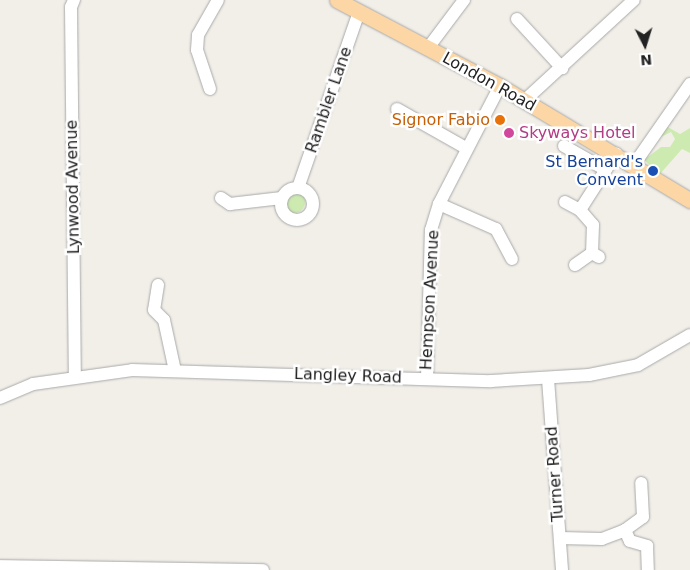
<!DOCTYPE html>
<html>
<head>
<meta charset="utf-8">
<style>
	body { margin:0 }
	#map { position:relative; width:690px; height:570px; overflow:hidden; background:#f2efe9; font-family:"DejaVu Sans",sans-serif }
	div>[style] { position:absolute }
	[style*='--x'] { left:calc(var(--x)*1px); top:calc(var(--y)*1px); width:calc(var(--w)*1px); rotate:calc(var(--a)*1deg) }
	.grass>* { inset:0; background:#cdebb0 }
	.round { border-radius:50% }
	.roads { filter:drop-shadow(0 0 1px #a9a9a9) drop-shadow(0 0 1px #a9a9a9) }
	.minor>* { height:12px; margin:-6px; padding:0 6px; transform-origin:6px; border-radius:6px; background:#fff }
	.minor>.ring { margin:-6px; padding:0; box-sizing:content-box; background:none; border:12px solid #fff; border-radius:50% }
	.major>* { height:15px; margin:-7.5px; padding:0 7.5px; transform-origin:7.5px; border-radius:7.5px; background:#fcd6a4 }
	.dots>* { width:14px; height:14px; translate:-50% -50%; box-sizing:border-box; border:2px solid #fff; border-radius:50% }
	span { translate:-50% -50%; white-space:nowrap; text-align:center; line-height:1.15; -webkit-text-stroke:5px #fff; paint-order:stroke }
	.street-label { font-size:16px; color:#222 }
	.food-label { font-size:16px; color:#c56008 }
	.right { translate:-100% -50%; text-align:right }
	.hotel-label { font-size:16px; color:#b23c85 }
	.left { translate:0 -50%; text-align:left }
	.transit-label { font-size:16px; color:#164399 }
	.north { position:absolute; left:620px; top:20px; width:50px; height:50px; -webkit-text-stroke:4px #fff; paint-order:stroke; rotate:175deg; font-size:14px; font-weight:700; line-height:20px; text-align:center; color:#222 }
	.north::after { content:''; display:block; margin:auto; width:18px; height:22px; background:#222; clip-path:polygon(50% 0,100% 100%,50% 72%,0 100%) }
</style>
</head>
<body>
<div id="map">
	<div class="grass">
		<i style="clip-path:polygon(666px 126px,680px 134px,690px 128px,690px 153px,682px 149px,660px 174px,644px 160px,661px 147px,670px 147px,675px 139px,671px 132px,657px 139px)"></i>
		<i class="round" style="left:283px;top:191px;width:22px;height:22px"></i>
	</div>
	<div class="roads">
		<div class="minor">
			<i style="--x:74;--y:0;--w:8;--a:113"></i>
			<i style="--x:71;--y:7;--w:368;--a:89.4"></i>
			<i style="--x:517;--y:19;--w:67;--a:47.4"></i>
			<i style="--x:428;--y:48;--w:60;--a:-53.1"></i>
			<i style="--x:210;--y:89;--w:41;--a:-108.4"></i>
			<i style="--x:197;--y:50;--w:15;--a:-86"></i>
			<i style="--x:198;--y:35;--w:40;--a:-60.3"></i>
			<i style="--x:524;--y:101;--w:149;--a:-42.6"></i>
			<i style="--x:397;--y:109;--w:79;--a:29.5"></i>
			<i style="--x:564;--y:146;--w:48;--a:29.7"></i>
			<i style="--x:633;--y:166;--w:100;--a:-55.2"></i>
			<i style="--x:298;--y:188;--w:186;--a:-70.9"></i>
			<i class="ring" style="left:281px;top:188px;width:20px;height:20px"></i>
			<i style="--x:221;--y:198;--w:11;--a:34"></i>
			<i style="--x:230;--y:204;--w:52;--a:-6.6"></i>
			<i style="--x:565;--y:202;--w:17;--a:28"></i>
			<i style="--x:580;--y:210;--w:20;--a:49"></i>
			<i style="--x:593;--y:225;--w:28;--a:92"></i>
			<i style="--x:439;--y:204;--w:62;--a:23.7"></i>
			<i style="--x:496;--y:229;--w:34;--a:62"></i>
			<i style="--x:580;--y:210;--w:67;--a:-57.3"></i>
			<i style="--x:575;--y:265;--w:21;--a:-35"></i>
			<i style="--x:592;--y:253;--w:8;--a:30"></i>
			<i style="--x:158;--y:285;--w:25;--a:99"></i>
			<i style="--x:154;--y:310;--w:14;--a:45"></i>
			<i style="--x:164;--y:320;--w:52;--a:77.8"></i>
			<i style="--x:427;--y:379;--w:149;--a:-88.5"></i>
			<i style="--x:431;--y:230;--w:27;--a:-73"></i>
			<i style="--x:439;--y:204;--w:133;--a:-62.7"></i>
			<i style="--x:548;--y:379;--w:192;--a:85.8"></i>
			<i style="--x:0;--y:398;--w:36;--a:-23"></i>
			<i style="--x:33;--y:384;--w:100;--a:-8"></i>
			<i style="--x:132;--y:370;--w:359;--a:1.8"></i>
			<i style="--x:491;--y:381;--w:98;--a:-3.5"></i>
			<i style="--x:589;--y:375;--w:50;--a:-11.5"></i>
			<i style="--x:638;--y:365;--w:60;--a:-30"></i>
			<i style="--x:625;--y:530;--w:12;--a:66"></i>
			<i style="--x:630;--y:541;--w:18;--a:16"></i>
			<i style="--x:647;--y:546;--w:24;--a:88"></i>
			<i style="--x:560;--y:538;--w:42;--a:1.4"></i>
			<i style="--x:602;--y:539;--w:25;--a:-21"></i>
			<i style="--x:625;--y:530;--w:22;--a:-36"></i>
			<i style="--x:643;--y:517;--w:34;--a:-93"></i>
			<i style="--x:0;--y:566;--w:263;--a:0.9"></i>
		</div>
		<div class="major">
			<i style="--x:337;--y:0;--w:184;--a:27.8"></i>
			<i style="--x:500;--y:86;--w:222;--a:31"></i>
		</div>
	</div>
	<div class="dots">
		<i style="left:500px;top:120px;background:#e8710a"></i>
		<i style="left:509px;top:133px;background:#d1479c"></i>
		<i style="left:653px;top:171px;background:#1a4fb4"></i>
	</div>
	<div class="street-label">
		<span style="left:489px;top:82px;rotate:29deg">London Road</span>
		<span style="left:329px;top:100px;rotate:-71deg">Rambler Lane</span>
		<span style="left:73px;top:187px;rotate:-91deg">Lynwood Avenue</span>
		<span style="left:430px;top:300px;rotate:-87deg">Hempson Avenue</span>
		<span style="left:348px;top:376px;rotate:2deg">Langley Road</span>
		<span style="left:555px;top:474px;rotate:-94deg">Turner Road</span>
	</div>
	<div class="food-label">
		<span class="right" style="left:490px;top:120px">Signor Fabio</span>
	</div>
	<div class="hotel-label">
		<span class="left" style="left:519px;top:133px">Skyways Hotel</span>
	</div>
	<div class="transit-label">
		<span class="right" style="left:643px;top:171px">St Bernard's<br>Convent</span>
	</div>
	<div class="north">N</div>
</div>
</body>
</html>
